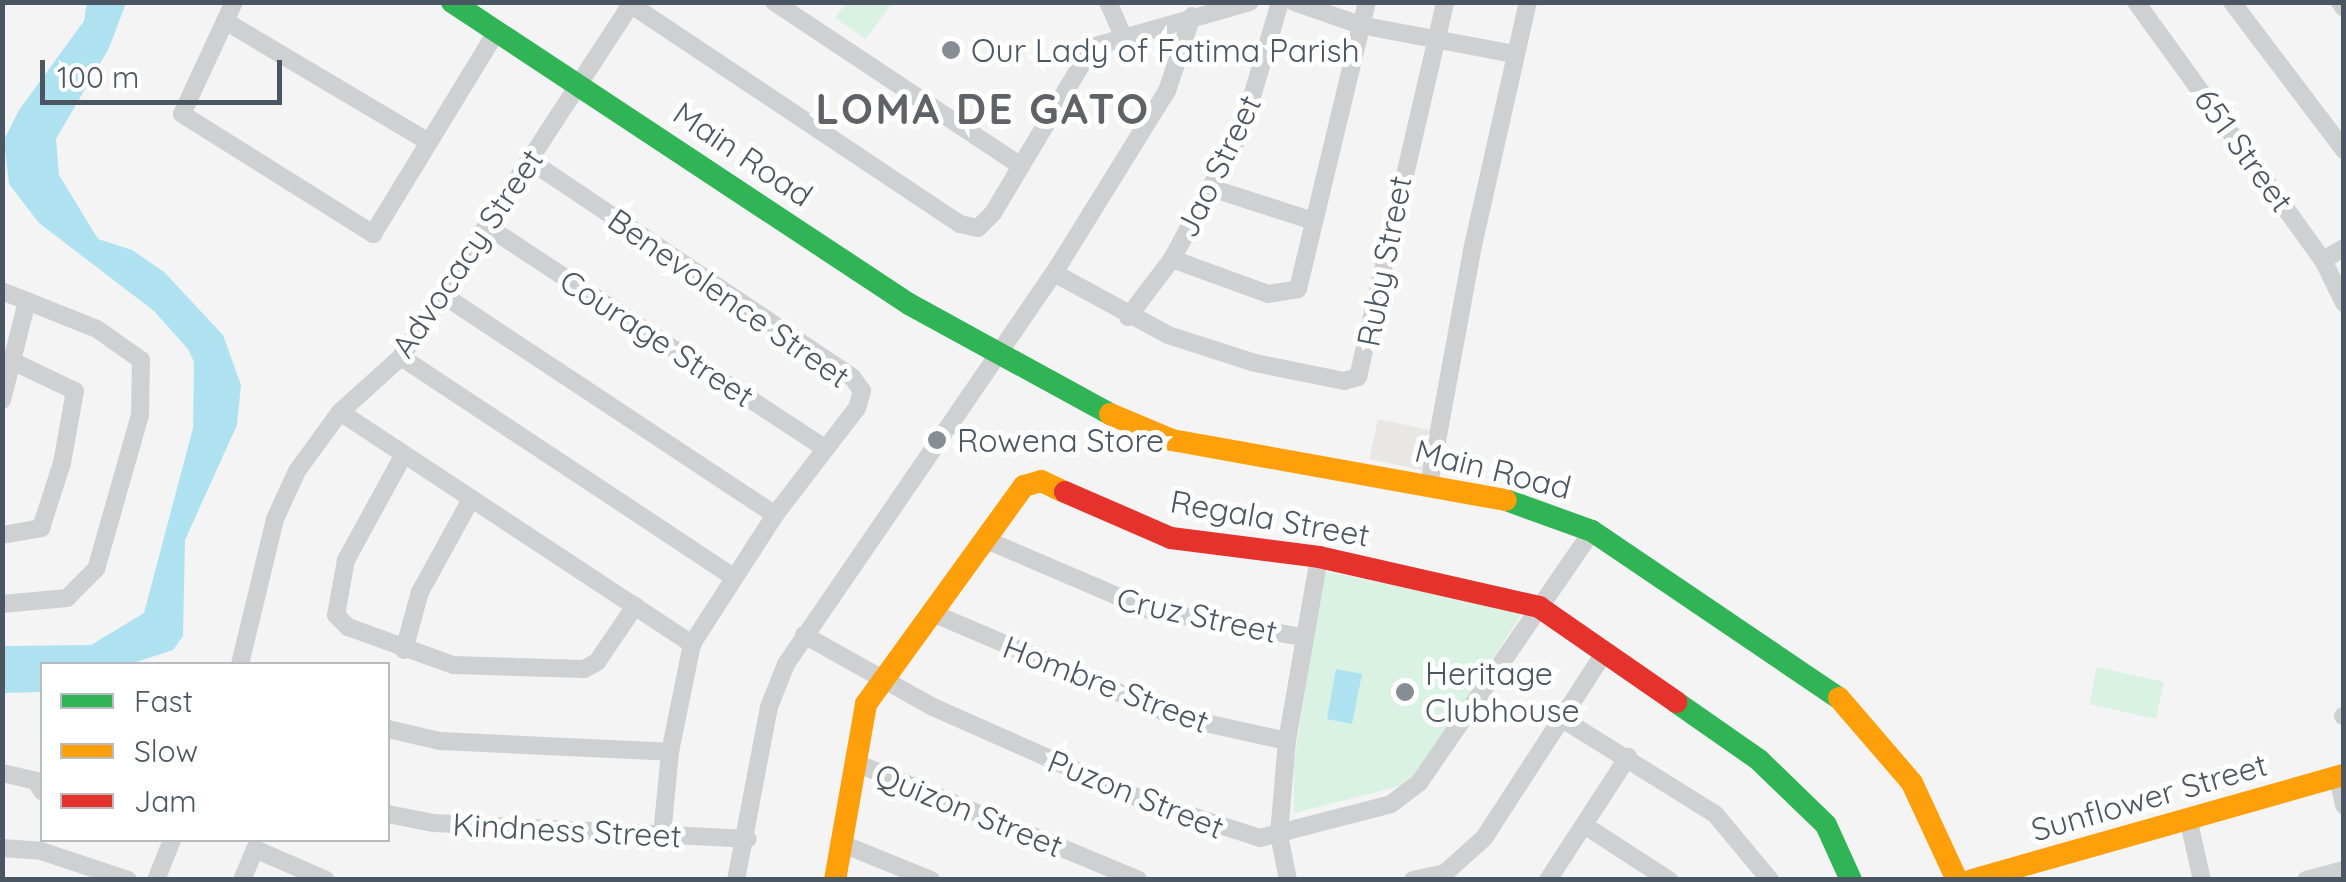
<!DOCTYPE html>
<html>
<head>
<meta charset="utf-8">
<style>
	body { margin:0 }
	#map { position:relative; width:2346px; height:882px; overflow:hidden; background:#f4f4f4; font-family:Quicksand,sans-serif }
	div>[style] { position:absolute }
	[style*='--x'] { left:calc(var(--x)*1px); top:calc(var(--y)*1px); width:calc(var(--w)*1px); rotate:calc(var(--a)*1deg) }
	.commercial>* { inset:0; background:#e8e7e3 }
	.green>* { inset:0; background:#d9f2e3 }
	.water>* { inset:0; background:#aee2f0 }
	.street>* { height:18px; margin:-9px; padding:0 9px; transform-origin:9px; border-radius:9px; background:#ced0d2 }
	.fast>* { height:22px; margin:-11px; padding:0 11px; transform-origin:11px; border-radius:11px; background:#30b455 }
	.slow>* { height:22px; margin:-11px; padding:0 11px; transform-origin:11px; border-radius:11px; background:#ff9f0a }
	.jam>* { height:22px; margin:-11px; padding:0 11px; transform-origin:11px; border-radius:11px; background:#e5322d }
	.dots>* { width:28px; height:28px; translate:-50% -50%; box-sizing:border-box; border:5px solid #fff; border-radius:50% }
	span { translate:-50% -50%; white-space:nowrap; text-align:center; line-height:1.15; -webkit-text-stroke:10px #fff; paint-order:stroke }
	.poi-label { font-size:32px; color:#4a5661 }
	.left { translate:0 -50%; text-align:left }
	.street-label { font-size:32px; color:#4a5661 }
	.district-label { font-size:42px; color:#5f6368; font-weight:700; letter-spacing:2.5px }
	.frame { position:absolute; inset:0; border:5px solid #4a5661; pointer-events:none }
	.legend { position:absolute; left:40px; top:662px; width:350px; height:180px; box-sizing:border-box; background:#fff; border:2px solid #b7bbc0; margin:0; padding:12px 18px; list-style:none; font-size:30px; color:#4a5661 }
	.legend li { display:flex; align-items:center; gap:20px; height:50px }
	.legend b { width:50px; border:2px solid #b7bbc0 }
	.scale { position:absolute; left:40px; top:60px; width:242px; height:45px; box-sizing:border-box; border:5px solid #4a5661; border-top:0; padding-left:12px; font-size:30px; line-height:35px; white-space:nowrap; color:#4a5661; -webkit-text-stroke:8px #fff; paint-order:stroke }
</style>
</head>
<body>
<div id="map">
	<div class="commercial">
		<i style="clip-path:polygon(1378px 419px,1435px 431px,1427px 471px,1369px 459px)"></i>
	</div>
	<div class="green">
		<i style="clip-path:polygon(846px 3px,846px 2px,892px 3px,866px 39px,835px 18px)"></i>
		<i style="clip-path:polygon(1323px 571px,1523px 612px,1412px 783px,1294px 813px,1294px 764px)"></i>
		<i style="clip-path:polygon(2097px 667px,2164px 682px,2156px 719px,2089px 704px)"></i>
	</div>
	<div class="water">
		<i style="clip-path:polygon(87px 3px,126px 3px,109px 48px,56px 139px,59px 175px,98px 239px,132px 250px,164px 272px,223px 335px,241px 385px,237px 425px,185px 540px,183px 636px,173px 650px,130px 664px,42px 664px,42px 692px,3px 693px,3px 646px,91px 645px,144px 613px,193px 428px,194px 362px,188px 349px,154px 311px,39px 223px,9px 184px,4px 140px,19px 110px,84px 21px)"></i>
		<i style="clip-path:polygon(1336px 669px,1362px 674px,1352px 724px,1327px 719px)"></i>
	</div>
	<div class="street">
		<i style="--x:234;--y:2;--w:123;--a:114.9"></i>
		<i style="--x:182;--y:114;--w:226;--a:32.1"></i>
		<i style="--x:373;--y:234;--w:238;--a:-58.6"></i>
		<i style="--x:627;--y:2;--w:400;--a:33.7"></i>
		<i style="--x:960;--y:224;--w:18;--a:13"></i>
		<i style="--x:978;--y:228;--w:21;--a:-45"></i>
		<i style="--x:993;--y:213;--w:193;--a:-59.2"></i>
		<i style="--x:1092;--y:47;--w:164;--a:-15.9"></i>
		<i style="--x:774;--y:2;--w:296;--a:33.6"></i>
		<i style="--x:1108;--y:2;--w:36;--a:66"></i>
		<i style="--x:1294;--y:2;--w:70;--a:19.2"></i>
		<i style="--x:1360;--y:25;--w:156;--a:10.7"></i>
		<i style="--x:2136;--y:2;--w:319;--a:54.1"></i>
		<i style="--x:2323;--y:260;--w:48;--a:64"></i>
		<i style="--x:2232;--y:2;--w:186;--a:52.9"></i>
		<i style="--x:2340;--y:2;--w:7;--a:56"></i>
		<i style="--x:225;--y:21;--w:237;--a:30.7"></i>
		<i style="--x:529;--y:160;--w:389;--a:33.9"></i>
		<i style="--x:852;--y:377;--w:17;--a:54"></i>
		<i style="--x:862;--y:391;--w:18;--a:106"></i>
		<i style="--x:857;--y:408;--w:135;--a:127.5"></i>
		<i style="--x:775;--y:515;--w:153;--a:122.8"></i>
		<i style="--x:692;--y:644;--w:110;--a:101.5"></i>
		<i style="--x:670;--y:752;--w:83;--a:95.5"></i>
		<i style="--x:1211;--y:188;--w:104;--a:17.9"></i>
		<i style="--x:488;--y:227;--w:404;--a:33.3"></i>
		<i style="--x:1172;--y:259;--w:102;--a:20"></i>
		<i style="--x:1268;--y:294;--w:30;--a:-9"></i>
		<i style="--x:1298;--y:289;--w:295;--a:-76.5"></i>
		<i style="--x:2323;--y:260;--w:24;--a:-30"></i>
		<i style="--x:1054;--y:273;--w:130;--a:28.5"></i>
		<i style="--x:1168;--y:335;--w:91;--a:17.8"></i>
		<i style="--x:1255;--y:363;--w:91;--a:11.4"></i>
		<i style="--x:1344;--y:381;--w:15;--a:-16"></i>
		<i style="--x:1358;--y:377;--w:385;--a:-76.9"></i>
		<i style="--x:2;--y:291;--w:102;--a:21.8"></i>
		<i style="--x:97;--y:329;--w:54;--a:35.2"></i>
		<i style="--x:141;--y:360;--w:55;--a:91"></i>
		<i style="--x:140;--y:415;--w:160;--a:105.9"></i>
		<i style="--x:96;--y:569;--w:41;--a:135"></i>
		<i style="--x:67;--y:598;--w:65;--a:174.7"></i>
		<i style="--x:443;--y:295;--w:398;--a:33.5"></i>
		<i style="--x:1128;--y:317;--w:73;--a:-52.8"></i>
		<i style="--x:1172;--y:259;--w:150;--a:-61.7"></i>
		<i style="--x:1243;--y:127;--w:130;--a:-73.5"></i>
		<i style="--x:401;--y:357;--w:398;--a:33.5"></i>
		<i style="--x:2;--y:400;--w:102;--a:-75.8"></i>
		<i style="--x:340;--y:412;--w:422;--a:33.4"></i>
		<i style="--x:403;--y:456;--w:119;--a:118.7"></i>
		<i style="--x:346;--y:560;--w:56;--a:100.3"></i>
		<i style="--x:336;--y:615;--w:17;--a:45"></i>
		<i style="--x:348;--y:627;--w:112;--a:19.9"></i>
		<i style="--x:453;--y:665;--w:131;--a:1.7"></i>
		<i style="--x:584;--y:669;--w:15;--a:-28"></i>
		<i style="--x:597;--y:662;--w:68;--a:-55.8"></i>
		<i style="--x:1429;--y:485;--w:239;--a:-79.6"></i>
		<i style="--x:1472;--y:250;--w:254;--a:-77.3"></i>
		<i style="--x:2;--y:535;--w:40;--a:-10"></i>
		<i style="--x:41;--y:528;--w:68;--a:-72.1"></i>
		<i style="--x:62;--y:463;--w:73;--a:-79.8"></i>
		<i style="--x:75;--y:391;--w:70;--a:-154.5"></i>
		<i style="--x:984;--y:539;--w:181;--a:23.2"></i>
		<i style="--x:1150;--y:610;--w:154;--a:10.1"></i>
		<i style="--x:930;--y:612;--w:265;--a:23.1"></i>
		<i style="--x:1174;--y:716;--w:116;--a:12.5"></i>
		<i style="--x:804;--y:635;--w:148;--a:29.2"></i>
		<i style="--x:933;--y:707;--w:232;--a:23.9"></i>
		<i style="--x:1145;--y:801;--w:121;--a:17.8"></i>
		<i style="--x:1260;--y:838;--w:135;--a:-14.5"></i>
		<i style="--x:1391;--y:804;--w:35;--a:-37"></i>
		<i style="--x:1419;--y:783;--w:306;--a:-55.5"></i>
		<i style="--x:404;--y:650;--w:60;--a:-74.6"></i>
		<i style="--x:420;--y:592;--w:104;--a:-61.2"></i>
		<i style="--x:240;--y:664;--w:149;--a:-76.4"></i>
		<i style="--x:275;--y:519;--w:53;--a:-65.4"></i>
		<i style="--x:297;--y:471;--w:73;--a:-53.9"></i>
		<i style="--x:340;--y:412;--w:82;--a:-42"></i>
		<i style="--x:401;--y:357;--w:424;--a:-56.9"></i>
		<i style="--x:2343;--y:716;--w:1;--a:0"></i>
		<i style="--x:1564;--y:720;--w:178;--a:31.9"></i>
		<i style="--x:1715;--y:814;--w:86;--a:50.2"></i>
		<i style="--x:388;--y:729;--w:53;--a:13"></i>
		<i style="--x:440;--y:741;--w:230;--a:2.7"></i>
		<i style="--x:854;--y:762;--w:308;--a:22.5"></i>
		<i style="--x:2;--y:773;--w:35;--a:13"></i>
		<i style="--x:36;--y:781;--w:12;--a:59"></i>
		<i style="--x:2338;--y:777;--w:29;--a:78"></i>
		<i style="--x:388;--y:814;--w:47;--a:11.1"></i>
		<i style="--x:434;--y:823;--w:314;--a:2.9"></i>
		<i style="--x:2188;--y:818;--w:64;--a:77.3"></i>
		<i style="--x:1587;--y:827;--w:98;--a:32.9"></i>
		<i style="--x:845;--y:845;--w:93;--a:22.1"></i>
		<i style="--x:2;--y:848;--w:39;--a:4"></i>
		<i style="--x:41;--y:851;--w:92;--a:18.4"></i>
		<i style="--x:156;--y:880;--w:43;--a:-68.2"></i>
		<i style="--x:242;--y:880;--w:34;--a:-67"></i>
		<i style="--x:255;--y:849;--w:77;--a:23.6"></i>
		<i style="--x:736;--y:880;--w:176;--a:-79.2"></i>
		<i style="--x:769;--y:707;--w:46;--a:-68.4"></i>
		<i style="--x:786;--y:664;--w:474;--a:-55.6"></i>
		<i style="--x:1054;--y:273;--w:214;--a:-58.2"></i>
		<i style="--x:1167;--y:91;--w:79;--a:-71.6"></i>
		<i style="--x:1288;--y:880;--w:47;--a:-101.1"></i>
		<i style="--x:1279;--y:834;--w:93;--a:-85.1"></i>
		<i style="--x:1287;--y:741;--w:187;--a:-80.1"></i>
		<i style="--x:1413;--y:880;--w:33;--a:-12"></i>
		<i style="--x:1445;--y:873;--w:52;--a:-41.9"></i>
		<i style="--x:1484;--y:838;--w:221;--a:-57"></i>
		<i style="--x:1548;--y:880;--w:147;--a:-57"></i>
		<i style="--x:2306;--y:880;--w:39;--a:-15"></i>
	</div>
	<div class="fast">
		<i style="--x:452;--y:2;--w:548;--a:33.46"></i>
		<i style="--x:909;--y:304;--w:229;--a:28.7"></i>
		<i style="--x:1506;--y:500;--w:91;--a:19.8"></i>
		<i style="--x:1592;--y:531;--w:298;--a:34.1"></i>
		<i style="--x:1676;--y:702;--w:101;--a:34.9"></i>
		<i style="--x:1759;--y:760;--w:93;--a:44.1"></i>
		<i style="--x:1826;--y:825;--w:60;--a:65.6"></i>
	</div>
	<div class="slow">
		<i style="--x:1110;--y:414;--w:67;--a:22.8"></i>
		<i style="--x:1172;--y:440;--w:339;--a:10.2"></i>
		<i style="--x:1839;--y:698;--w:112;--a:49.3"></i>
		<i style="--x:1912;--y:783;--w:107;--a:65.1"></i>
		<i style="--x:835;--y:880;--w:179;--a:-80"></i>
		<i style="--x:866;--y:704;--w:269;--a:-54.1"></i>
		<i style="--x:1024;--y:486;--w:18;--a:-16"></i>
		<i style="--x:1041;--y:481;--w:26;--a:25"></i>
		<i style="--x:1972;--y:880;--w:387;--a:-15.8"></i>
	</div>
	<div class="jam">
		<i style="--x:1065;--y:492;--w:116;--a:23.5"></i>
		<i style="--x:1171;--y:538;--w:149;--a:7.3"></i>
		<i style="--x:1319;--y:557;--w:226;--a:12.8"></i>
		<i style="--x:1539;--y:607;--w:167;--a:34.7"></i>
	</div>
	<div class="dots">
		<i style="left:951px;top:50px;background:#868d94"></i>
		<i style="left:937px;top:440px;background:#868d94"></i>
		<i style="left:1405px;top:692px;background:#868d94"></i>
	</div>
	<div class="poi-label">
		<span class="left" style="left:971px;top:50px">Our Lady of Fatima Parish</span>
		<span class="left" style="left:957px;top:440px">Rowena Store</span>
		<span class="left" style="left:1425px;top:692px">Heritage<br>Clubhouse</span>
	</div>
	<div class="street-label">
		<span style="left:2244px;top:150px;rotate:54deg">651 Street</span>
		<span style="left:743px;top:154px;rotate:34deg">Main Road</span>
		<span style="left:1218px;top:166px;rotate:-64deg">Jao Street</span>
		<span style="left:467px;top:253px;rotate:-56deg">Advocacy Street</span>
		<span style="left:1384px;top:261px;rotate:-79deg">Ruby Street</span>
		<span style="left:729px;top:298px;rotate:35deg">Benevolence Street</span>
		<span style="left:657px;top:338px;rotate:33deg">Courage Street</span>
		<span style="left:1493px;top:469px;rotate:14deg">Main Road</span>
		<span style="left:1270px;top:518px;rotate:10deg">Regala Street</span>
		<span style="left:1197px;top:615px;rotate:12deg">Cruz Street</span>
		<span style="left:1106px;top:684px;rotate:21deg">Hombre Street</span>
		<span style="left:1136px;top:794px;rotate:22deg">Puzon Street</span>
		<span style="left:2149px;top:797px;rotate:-16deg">Sunflower Street</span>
		<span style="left:969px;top:810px;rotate:22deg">Quizon Street</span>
		<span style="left:567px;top:830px;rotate:3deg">Kindness Street</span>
	</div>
	<div class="district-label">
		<span style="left:983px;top:109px">LOMA DE GATO</span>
	</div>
	<div class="frame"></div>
	<ul class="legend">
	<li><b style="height:12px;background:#30b455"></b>Fast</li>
	<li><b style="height:12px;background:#ff9f0a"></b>Slow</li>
	<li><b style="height:12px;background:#e5322d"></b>Jam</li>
	</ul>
	<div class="scale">100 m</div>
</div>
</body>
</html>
